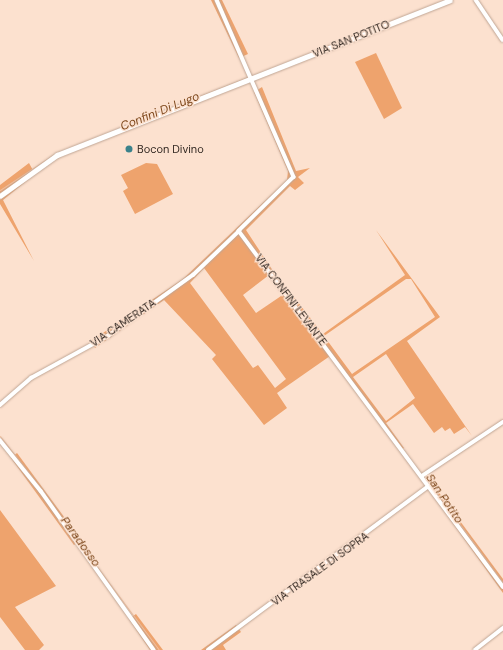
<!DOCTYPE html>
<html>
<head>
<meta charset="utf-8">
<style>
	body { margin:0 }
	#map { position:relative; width:503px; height:650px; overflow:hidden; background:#fce1cf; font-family:"DM Sans",sans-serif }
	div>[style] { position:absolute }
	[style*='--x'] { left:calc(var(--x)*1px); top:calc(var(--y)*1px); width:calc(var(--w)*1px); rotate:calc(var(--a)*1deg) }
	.green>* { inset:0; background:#eea36d }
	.stream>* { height:1px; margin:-0.5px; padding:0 0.5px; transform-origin:0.5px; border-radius:0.5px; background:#f5c19e }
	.roads { filter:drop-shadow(0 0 1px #c0a695) drop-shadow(0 0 1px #c0a695) }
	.minor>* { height:3.5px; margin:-1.75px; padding:0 1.75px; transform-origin:1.75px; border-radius:1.75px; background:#fff }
	.tertiary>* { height:4.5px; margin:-2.25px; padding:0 2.25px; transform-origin:2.25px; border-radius:2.25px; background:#fff }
	.dots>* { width:11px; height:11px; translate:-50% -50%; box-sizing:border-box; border:2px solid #fce1cf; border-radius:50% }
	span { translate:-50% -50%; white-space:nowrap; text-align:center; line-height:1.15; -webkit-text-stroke:3px #fce1cf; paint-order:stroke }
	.street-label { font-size:11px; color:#312721 }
	.poi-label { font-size:11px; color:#312721 }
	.left { translate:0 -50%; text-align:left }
	.water-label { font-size:12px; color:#7e481c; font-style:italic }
</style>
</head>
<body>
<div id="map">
	<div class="green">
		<i style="clip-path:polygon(211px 0,222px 0,248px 54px,239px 58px)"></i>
		<i style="clip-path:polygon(376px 53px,402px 108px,384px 119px,355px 62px)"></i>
		<i style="clip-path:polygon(evenodd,262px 87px,296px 171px,310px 168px,298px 177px,304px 183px,295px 190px,290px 186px,246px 230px,277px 277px,273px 279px,269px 275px,243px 295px,256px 313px,284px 294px,288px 300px,294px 297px,323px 334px,405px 275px,376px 230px,440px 317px,407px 341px,472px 436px,465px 427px,454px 434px,450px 428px,445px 431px,442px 427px,434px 433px,413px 404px,386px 423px,404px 448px,401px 450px,330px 356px,277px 393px,287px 408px,264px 425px,212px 359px,216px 355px,164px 300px,95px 348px,91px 341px,183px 279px,287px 180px,288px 171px,254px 92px,262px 87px,204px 268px,286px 379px,275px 388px,258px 365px,253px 368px,190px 283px,204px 268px,262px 87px,406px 279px,411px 279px,435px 317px,352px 374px,324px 336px,406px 279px,262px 87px,386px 354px,415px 398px,386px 421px,353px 377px,386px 354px)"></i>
		<i style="clip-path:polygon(29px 163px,35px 174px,3px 200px,34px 261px,0 204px,0 185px)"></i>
		<i style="clip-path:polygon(146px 163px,157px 164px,173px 194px,135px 214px,123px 191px,128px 188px,121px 175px)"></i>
		<i style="clip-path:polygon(17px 453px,81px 540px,74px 545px,11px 458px)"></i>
		<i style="clip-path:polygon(434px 486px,503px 579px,503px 593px,429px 490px)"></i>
		<i style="clip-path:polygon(0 510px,56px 586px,15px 607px,44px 645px,39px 650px,25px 650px,0 617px)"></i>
		<i style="clip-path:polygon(136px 614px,163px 650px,150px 650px,129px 619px)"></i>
		<i style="clip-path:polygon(236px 625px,241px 632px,223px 645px,226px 650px,201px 650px)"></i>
	</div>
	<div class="stream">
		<i style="--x:214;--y:0;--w:40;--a:65"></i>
		<i style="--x:190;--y:100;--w:62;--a:-21.6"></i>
		<i style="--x:0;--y:190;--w:64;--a:-33.4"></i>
		<i style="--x:0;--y:436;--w:73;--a:52.2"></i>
		<i style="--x:424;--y:474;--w:96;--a:-34.8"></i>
		<i style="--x:425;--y:477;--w:132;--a:53.7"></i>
		<i style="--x:92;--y:560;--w:112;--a:53.3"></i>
	</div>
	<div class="roads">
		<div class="minor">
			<i style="--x:217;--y:0;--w:193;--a:66.5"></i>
			<i style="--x:294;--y:177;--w:77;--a:135.5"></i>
			<i style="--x:239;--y:231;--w:443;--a:53.4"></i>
			<i style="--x:476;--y:0;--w:48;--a:56"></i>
			<i style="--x:0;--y:405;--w:41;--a:-41.1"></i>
			<i style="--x:31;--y:378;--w:88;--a:-28.6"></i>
			<i style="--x:108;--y:336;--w:105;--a:-35.7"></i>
			<i style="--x:193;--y:275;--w:64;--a:-43.7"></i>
			<i style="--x:0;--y:440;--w:65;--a:51.2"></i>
			<i style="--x:41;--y:491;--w:195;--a:54.6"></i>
			<i style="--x:422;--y:476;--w:97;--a:-33.7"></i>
			<i style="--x:208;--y:650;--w:275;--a:-36.6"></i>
			<i style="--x:475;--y:650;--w:36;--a:-38"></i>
		</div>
		<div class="tertiary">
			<i style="--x:0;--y:196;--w:70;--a:-35.7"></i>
			<i style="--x:57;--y:155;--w:422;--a:-21.5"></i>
		</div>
	</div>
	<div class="dots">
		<i style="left:129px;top:149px;background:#3b828b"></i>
	</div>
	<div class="street-label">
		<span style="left:351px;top:39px;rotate:-22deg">VIA SAN POTITO</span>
		<span style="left:291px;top:300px;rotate:53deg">VIA CONFINI LEVANTE</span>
		<span style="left:123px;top:323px;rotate:-34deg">VIA CAMERATA</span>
		<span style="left:320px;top:569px;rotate:-36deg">VIA TRASALE DI SOPRA</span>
	</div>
	<div class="poi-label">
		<span class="left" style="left:137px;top:149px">Bocon Divino</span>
	</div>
	<div class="water-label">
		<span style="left:160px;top:112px;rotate:-22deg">Confini Di Lugo</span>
		<span style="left:444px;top:499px;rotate:56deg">San Potito</span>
		<span style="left:80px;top:542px;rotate:54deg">Paradosso</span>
	</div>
</div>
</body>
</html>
